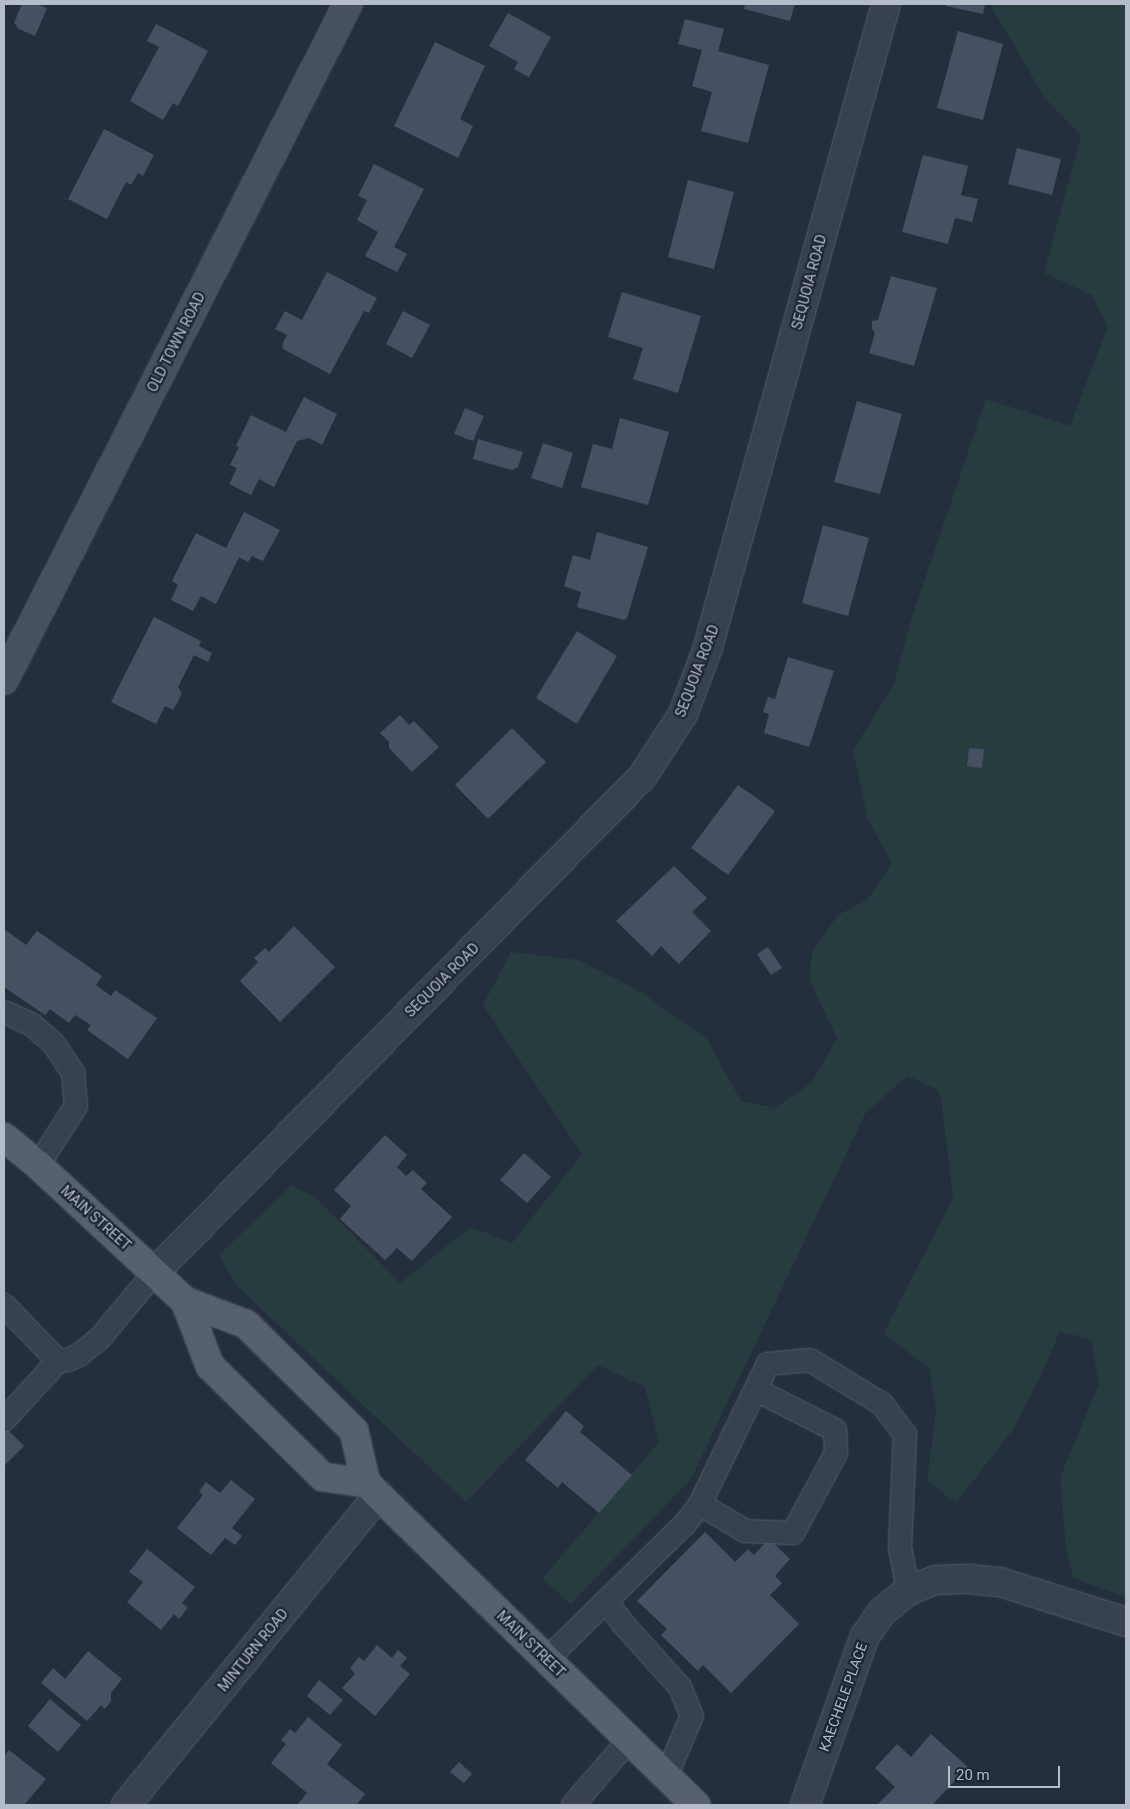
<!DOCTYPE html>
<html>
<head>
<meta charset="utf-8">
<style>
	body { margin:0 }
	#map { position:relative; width:1130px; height:1809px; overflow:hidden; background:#242f3e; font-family:Roboto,sans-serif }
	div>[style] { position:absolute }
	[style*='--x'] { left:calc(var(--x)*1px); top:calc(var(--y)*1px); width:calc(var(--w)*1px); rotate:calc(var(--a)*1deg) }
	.green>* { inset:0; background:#263c3f }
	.building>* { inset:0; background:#455162 }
	.roads { filter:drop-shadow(0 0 1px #565f6c) drop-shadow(0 0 1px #565f6c) }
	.lane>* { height:22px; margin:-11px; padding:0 11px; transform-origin:11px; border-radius:11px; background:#38414e }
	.street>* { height:28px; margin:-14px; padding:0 14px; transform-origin:14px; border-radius:14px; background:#38414e }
	.secondary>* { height:28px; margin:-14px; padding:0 14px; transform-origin:14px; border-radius:14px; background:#465061 }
	.primary>* { height:28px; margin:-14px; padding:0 14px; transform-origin:14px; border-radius:14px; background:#56606e }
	span { translate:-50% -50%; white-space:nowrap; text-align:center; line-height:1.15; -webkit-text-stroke:4.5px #1d2633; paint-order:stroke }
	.street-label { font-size:14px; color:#b4bcc9 }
	.frame { position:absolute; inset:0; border:5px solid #b4bcc9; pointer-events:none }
	.scale { position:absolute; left:948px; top:1766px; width:112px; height:22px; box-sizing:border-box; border:2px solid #b4bcc9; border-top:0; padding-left:6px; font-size:15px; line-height:18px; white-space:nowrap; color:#b4bcc9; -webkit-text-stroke:4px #1d2633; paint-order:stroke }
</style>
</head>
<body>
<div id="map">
	<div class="green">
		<i style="clip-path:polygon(990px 4px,1126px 4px,1126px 1597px,1073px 1578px,1066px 1549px,1060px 1477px,1099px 1384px,1091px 1340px,1060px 1331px,1042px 1374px,1014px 1428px,956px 1503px,927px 1481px,936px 1410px,929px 1367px,883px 1334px,953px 1198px,942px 1105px,938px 1090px,908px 1076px,866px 1112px,691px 1479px,571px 1604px,542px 1579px,659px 1442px,645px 1387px,598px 1365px,466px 1502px,238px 1287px,219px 1255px,292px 1185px,316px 1198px,400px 1283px,471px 1227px,512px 1243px,582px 1154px,483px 1005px,511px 952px,578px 960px,636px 989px,707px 1039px,741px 1101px,775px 1108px,812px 1082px,837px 1038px,809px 979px,813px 950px,838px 915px,867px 900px,892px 863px,868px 820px,853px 750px,894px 684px,911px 620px,986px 399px,1070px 426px,1108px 326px,1092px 295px,1044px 273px,1081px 136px,1044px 97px)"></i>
	</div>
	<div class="building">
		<i style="clip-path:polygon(22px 4px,36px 4px,47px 8px,35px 36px,19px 29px,14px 23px)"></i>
		<i style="clip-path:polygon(745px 4px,795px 4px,790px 21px,744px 9px)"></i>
		<i style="clip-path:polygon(946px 4px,985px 4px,983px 14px,946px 6px)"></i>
		<i style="clip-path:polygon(508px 13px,551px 37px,529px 77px,514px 69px,518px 62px,489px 46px)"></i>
		<i style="clip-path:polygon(685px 19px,724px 29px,718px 51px,769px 65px,748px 143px,701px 131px,712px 92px,692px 86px,702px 50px,678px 44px)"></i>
		<i style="clip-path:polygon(156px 24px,208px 51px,178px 106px,173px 103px,163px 120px,130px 101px,159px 47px,147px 41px)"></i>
		<i style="clip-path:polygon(958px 31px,1003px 44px,983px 120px,937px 108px)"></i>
		<i style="clip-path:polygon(435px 42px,485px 66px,460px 119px,473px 126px,458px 158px,394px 126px)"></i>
		<i style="clip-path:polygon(104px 129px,154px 155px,143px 176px,138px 173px,131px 185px,126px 182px,107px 219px,68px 199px)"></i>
		<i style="clip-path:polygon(1017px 148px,1061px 159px,1052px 195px,1008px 184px)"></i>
		<i style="clip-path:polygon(923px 155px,968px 166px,961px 195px,978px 199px,972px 222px,955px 218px,948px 244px,902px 232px)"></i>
		<i style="clip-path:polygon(374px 164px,424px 189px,394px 247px,407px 254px,397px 272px,365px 256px,378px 232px,357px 220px,367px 200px,358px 196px)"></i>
		<i style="clip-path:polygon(688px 180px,734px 192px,714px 269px,668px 257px)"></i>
		<i style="clip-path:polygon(327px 272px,377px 298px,369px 313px,364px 311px,330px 374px,283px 349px,282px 345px,287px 335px,275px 329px,285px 311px,302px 320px)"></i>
		<i style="clip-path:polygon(891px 276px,937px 288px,914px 366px,869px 353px,875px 333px,872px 329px,872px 321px,878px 320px)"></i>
		<i style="clip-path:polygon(622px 292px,701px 316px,678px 393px,633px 379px,643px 348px,608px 337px)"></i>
		<i style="clip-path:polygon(403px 311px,430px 325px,412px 358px,386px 344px)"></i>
		<i style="clip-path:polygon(304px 397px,337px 414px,322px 445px,309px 438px,297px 441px,274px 487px,259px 479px,251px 495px,229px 484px,237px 468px,230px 465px,239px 447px,236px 446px,251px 415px,286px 432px)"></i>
		<i style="clip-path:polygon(857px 401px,902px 414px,880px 494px,834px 482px)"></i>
		<i style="clip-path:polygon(465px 408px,484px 416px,473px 441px,454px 434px)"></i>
		<i style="clip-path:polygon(620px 418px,669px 432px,648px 505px,581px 487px,593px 444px,612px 449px)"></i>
		<i style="clip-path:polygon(478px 439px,523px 452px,518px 467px,512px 470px,473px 459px)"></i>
		<i style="clip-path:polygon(543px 443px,573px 453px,562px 488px,531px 478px)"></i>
		<i style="clip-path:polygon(244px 512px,280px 530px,263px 561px,252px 556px,248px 562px,239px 557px,216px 604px,201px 596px,193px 611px,171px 600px,178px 585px,172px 581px,196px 533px,226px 548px)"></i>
		<i style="clip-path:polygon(823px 525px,869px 538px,848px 616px,802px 603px)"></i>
		<i style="clip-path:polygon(597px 532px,648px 547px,627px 618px,624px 620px,577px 607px,581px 592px,564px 586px,573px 555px,590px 560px)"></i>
		<i style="clip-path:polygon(154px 617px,201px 641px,199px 646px,212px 653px,208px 662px,194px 655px,178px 687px,182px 694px,173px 710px,165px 706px,156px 724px,111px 702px)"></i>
		<i style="clip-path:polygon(577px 631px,617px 656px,577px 724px,536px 698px)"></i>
		<i style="clip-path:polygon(788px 657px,834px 671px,809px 747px,764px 733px,769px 714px,763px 712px,768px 697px,775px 699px)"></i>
		<i style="clip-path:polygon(400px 715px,409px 725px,414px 721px,439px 747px,412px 772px,389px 748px,389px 742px,380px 733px)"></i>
		<i style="clip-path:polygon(512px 728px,546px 762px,488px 819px,455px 785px)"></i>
		<i style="clip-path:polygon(969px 748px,984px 749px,982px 768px,967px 766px)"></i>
		<i style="clip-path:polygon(738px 785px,775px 811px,728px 875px,691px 848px)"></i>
		<i style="clip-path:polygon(674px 866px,707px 898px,692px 912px,711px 931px,679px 964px,661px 946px,652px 956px,616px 921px)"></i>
		<i style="clip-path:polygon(294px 926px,335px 967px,280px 1022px,240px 981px,258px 962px,254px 958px,265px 948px,269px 952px)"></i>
		<i style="clip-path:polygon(4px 929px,26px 945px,37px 931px,102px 976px,96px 985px,111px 996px,115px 990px,157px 1018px,128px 1059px,87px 1030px,91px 1025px,75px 1015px,69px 1023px,50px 1009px,45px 1015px,4px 987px)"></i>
		<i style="clip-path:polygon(768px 947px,782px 968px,771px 975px,757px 954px)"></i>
		<i style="clip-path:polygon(385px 1135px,407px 1155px,397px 1167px,406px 1176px,413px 1170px,427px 1183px,421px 1189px,452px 1217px,412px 1261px,397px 1248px,385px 1260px,340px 1219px,351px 1206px,334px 1190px)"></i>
		<i style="clip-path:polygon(524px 1153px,551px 1177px,527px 1203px,500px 1180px)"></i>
		<i style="clip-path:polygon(566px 1411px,584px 1426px,580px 1432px,632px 1475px,599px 1513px,562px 1482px,558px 1488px,525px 1460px)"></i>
		<i style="clip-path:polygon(4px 1426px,24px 1446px,4px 1466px)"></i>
		<i style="clip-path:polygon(231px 1480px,255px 1499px,232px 1528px,242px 1536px,235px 1545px,225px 1538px,211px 1555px,177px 1528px,203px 1495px,199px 1491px,206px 1482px,220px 1493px)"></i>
		<i style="clip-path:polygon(705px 1532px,735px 1562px,748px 1549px,754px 1555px,769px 1539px,790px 1559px,775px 1576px,782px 1583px,770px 1595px,799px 1624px,731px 1693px,703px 1665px,698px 1671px,661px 1635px,667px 1629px,637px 1601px)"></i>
		<i style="clip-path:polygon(147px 1549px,195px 1587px,182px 1603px,188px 1607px,179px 1619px,174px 1614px,161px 1630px,127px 1602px,143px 1582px,129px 1572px)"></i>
		<i style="clip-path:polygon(377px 1645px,392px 1658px,398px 1650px,407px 1658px,400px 1666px,410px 1674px,375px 1716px,342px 1688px,355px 1674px,350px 1668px,359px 1657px,364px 1661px)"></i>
		<i style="clip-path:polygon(88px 1651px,122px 1679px,111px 1693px,111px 1701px,105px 1709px,101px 1705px,87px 1721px,41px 1683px,53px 1668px,65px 1679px)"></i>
		<i style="clip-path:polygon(319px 1680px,343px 1700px,330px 1715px,307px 1696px)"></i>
		<i style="clip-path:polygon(50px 1699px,81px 1725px,58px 1752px,28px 1726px)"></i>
		<i style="clip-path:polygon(308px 1717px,342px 1745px,327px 1764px,365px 1794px,356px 1805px,297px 1805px,307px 1793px,271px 1763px,286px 1744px,281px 1740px,290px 1729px,295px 1733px)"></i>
		<i style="clip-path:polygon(931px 1734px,968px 1767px,932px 1805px,877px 1805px,895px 1787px,875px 1768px,897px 1744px,911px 1757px)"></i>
		<i style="clip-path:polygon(9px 1750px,46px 1779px,24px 1805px,4px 1805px,4px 1756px)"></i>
		<i style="clip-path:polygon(459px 1762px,472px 1774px,464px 1783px,450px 1772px)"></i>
	</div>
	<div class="roads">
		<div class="lane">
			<i style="--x:4;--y:1012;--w:30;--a:24"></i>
			<i style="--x:31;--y:1024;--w:29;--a:41"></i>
			<i style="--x:53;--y:1043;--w:36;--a:56"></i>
			<i style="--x:73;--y:1073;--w:33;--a:85"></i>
			<i style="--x:76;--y:1106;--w:70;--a:122.8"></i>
			<i style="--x:4;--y:1305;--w:78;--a:46"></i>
			<i style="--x:58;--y:1361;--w:10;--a:-6"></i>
			<i style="--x:68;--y:1360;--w:12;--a:-24"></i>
			<i style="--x:79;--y:1355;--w:27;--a:-39"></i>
			<i style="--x:100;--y:1338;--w:86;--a:-50.2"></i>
			<i style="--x:4;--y:1420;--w:80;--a:-47.5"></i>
			<i style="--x:700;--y:1504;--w:52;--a:31"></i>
			<i style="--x:745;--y:1531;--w:48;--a:2.4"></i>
			<i style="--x:793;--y:1533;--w:91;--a:-61.7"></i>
			<i style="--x:836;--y:1453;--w:23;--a:-92"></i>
			<i style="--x:835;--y:1430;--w:89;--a:-153.1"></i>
			<i style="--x:606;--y:1601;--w:30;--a:53"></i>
			<i style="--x:624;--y:1625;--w:84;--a:47.9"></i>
			<i style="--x:680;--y:1687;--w:31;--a:68"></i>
			<i style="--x:692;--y:1716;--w:65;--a:113.4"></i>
			<i style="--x:547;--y:1659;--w:193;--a:-44.4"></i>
			<i style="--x:685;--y:1524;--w:25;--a:-53"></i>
			<i style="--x:700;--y:1504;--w:156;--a:-64.1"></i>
			<i style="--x:768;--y:1364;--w:42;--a:-5.4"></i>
			<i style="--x:810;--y:1360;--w:84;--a:31.4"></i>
			<i style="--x:882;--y:1404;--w:38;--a:53"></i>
			<i style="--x:905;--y:1434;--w:113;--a:92.5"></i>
			<i style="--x:900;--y:1547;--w:45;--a:79.7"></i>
			<i style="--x:573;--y:1805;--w:86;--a:-49.3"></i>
		</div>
		<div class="street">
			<i style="--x:155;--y:1272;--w:694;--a:-45.47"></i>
			<i style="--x:642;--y:777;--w:75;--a:-56.9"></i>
			<i style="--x:683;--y:714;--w:72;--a:-69.5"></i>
			<i style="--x:708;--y:647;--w:667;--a:-74.53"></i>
			<i style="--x:126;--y:1805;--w:400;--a:-50.8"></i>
			<i style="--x:805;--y:1805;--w:179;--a:-70.5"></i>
			<i style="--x:865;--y:1636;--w:29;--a:-55"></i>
			<i style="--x:882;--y:1612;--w:33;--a:-39"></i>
			<i style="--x:908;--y:1591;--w:29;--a:-22"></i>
			<i style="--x:935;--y:1580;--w:34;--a:-2"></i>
			<i style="--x:969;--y:1579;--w:31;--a:6"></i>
			<i style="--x:1000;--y:1582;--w:132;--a:17.6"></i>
		</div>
		<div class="secondary">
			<i style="--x:4;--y:680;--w:758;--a:-63.03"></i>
		</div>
		<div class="primary">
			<i style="--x:4;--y:1137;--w:44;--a:39.5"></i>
			<i style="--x:38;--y:1165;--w:200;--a:42.8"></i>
			<i style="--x:185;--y:1301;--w:70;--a:69"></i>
			<i style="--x:210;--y:1366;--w:158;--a:44.5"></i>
			<i style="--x:323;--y:1477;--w:43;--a:7.9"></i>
			<i style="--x:185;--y:1301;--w:65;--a:20.7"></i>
			<i style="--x:246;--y:1324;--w:152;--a:44.7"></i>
			<i style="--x:354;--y:1431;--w:53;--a:77"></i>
			<i style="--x:366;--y:1483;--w:461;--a:44.3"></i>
		</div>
	</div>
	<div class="street-label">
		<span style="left:809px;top:282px;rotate:-75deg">SEQUOIA ROAD</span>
		<span style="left:176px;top:342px;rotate:-63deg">OLD TOWN ROAD</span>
		<span style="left:697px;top:671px;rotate:-69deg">SEQUOIA ROAD</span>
		<span style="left:442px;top:980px;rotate:-45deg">SEQUOIA ROAD</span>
		<span style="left:96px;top:1218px;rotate:42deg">MAIN STREET</span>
		<span style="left:531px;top:1644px;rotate:44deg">MAIN STREET</span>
		<span style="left:253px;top:1650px;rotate:-51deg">MINTURN ROAD</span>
		<span style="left:843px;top:1697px;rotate:-70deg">KAECHELE PLACE</span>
	</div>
	<div class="frame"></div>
	<div class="scale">20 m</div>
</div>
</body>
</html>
